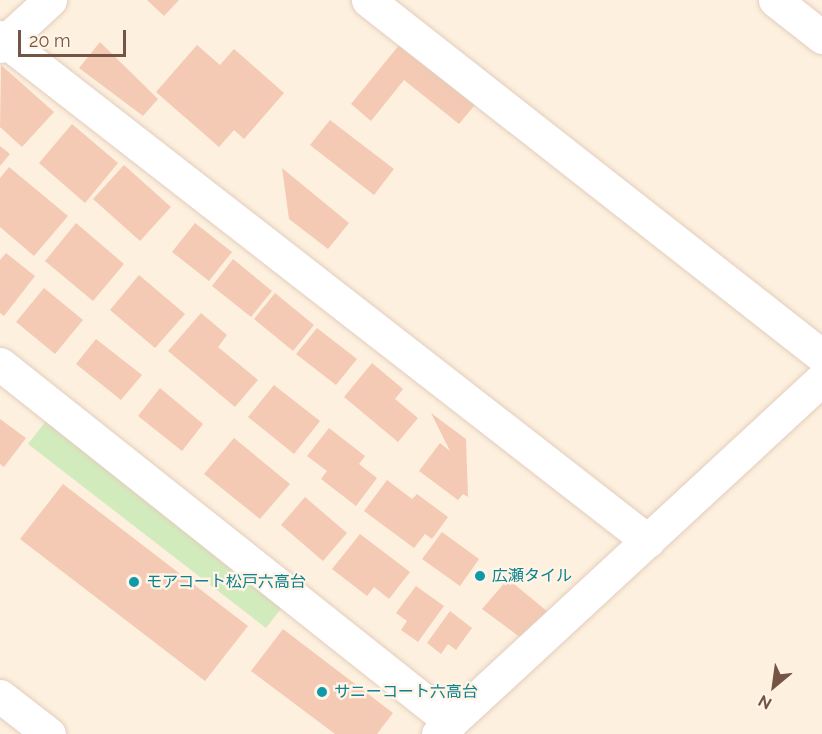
<!DOCTYPE html>
<html>
<head>
<meta charset="utf-8">
<style>
	body { margin:0 }
	#map { position:relative; width:822px; height:734px; overflow:hidden; background:#fdf0de; font-family:Raleway,"Noto Sans JP",sans-serif }
	div>[style] { position:absolute }
	[style*='--x'] { left:calc(var(--x)*1px); top:calc(var(--y)*1px); width:calc(var(--w)*1px); rotate:calc(var(--a)*1deg) }
	.green>* { inset:0; background:#d2ebbd }
	.building>* { inset:0; background:#f4cab4 }
	.roads { filter:drop-shadow(0 0 2px #e3cdbd) drop-shadow(0 0 2px #e3cdbd) }
	.minor>* { height:33px; margin:-16.5px; padding:0 16.5px; transform-origin:16.5px; border-radius:16.5px; background:#fff }
	.tertiary>* { height:33px; margin:-16.5px; padding:0 16.5px; transform-origin:16.5px; border-radius:16.5px; background:#fff }
	.dots>* { width:16px; height:16px; translate:-50% -50%; box-sizing:border-box; border:3px solid #fff4e6; border-radius:50% }
	span { translate:-50% -50%; white-space:nowrap; text-align:center; line-height:1.15; -webkit-text-stroke:4.5px #fff4e6; paint-order:stroke }
	.culture-label { font-size:16px; color:#0d838f }
	.left { translate:0 -50%; text-align:left }
	.north { position:absolute; left:744px; top:656px; width:60px; height:60px; -webkit-text-stroke:4px #fff4e6; paint-order:stroke; rotate:209deg; font-size:16px; font-weight:700; line-height:24px; text-align:center; color:#745445 }
	.north::after { content:''; display:block; margin:auto; width:21px; height:27px; background:#745445; clip-path:polygon(50% 0,100% 100%,50% 72%,0 100%) }
	.scale { position:absolute; left:18px; top:30px; width:108px; height:27px; box-sizing:border-box; border:3px solid #745445; border-top:0; padding-left:8px; font-size:18px; line-height:21px; white-space:nowrap; color:#745445; -webkit-text-stroke:4px #fff4e6; paint-order:stroke }
</style>
</head>
<body>
<div id="map">
	<div class="green">
		<i style="clip-path:polygon(46px 421px,283px 606px,266px 628px,28px 444px)"></i>
	</div>
	<div class="building">
		<i style="clip-path:polygon(147px 0,179px 0,164px 16px)"></i>
		<i style="clip-path:polygon(404px 39px,479px 100px,459px 124px,404px 80px,371px 121px,351px 104px)"></i>
		<i style="clip-path:polygon(100px 42px,158px 99px,143px 116px,79px 68px)"></i>
		<i style="clip-path:polygon(197px 45px,220px 65px,234px 49px,284px 93px,244px 139px,234px 130px,219px 147px,156px 92px)"></i>
		<i style="clip-path:polygon(1px 65px,54px 112px,22px 147px,0 127px)"></i>
		<i style="clip-path:polygon(330px 120px,394px 169px,374px 195px,310px 145px)"></i>
		<i style="clip-path:polygon(72px 124px,118px 163px,85px 203px,39px 163px)"></i>
		<i style="clip-path:polygon(0 146px,10px 154px,0 166px)"></i>
		<i style="clip-path:polygon(124px 165px,171px 207px,140px 241px,93px 199px)"></i>
		<i style="clip-path:polygon(9px 167px,68px 216px,34px 256px,0 227px,0 178px)"></i>
		<i style="clip-path:polygon(282px 168px,349px 223px,328px 249px,289px 219px)"></i>
		<i style="clip-path:polygon(76px 223px,124px 264px,93px 301px,45px 261px)"></i>
		<i style="clip-path:polygon(195px 223px,232px 252px,209px 281px,172px 252px)"></i>
		<i style="clip-path:polygon(6px 253px,35px 276px,4px 316px,0 313px,0 260px)"></i>
		<i style="clip-path:polygon(233px 259px,272px 291px,251px 317px,212px 286px)"></i>
		<i style="clip-path:polygon(139px 275px,185px 314px,155px 348px,110px 310px)"></i>
		<i style="clip-path:polygon(44px 288px,83px 320px,55px 354px,16px 322px)"></i>
		<i style="clip-path:polygon(275px 293px,314px 325px,293px 351px,254px 319px)"></i>
		<i style="clip-path:polygon(201px 313px,227px 335px,218px 347px,258px 380px,235px 407px,168px 351px)"></i>
		<i style="clip-path:polygon(317px 328px,357px 359px,336px 385px,296px 354px)"></i>
		<i style="clip-path:polygon(96px 339px,142px 375px,121px 400px,76px 364px)"></i>
		<i style="clip-path:polygon(372px 363px,403px 389px,395px 399px,418px 418px,398px 442px,344px 397px)"></i>
		<i style="clip-path:polygon(274px 385px,320px 421px,294px 454px,248px 417px)"></i>
		<i style="clip-path:polygon(160px 388px,203px 424px,182px 451px,138px 416px)"></i>
		<i style="clip-path:polygon(431px 413px,466px 439px,468px 497px,463px 494px,458px 500px,419px 471px,440px 443px,450px 451px)"></i>
		<i style="clip-path:polygon(0 419px,26px 438px,4px 467px,0 464px)"></i>
		<i style="clip-path:polygon(329px 428px,365px 456px,359px 464px,377px 478px,356px 506px,321px 479px,327px 471px,307px 456px)"></i>
		<i style="clip-path:polygon(234px 438px,290px 484px,260px 519px,204px 474px)"></i>
		<i style="clip-path:polygon(387px 480px,412px 499px,417px 494px,448px 517px,432px 539px,425px 534px,414px 548px,364px 511px)"></i>
		<i style="clip-path:polygon(63px 484px,248px 626px,205px 681px,20px 539px)"></i>
		<i style="clip-path:polygon(305px 497px,347px 533px,323px 561px,281px 525px)"></i>
		<i style="clip-path:polygon(442px 532px,479px 559px,460px 586px,422px 559px)"></i>
		<i style="clip-path:polygon(360px 534px,410px 572px,389px 599px,374px 587px,367px 596px,332px 569px)"></i>
		<i style="clip-path:polygon(508px 579px,548px 612px,521px 638px,482px 609px)"></i>
		<i style="clip-path:polygon(416px 586px,444px 606px,418px 642px,401px 630px,407px 621px,396px 613px)"></i>
		<i style="clip-path:polygon(450px 611px,472px 628px,456px 650px,448px 644px,441px 654px,427px 643px)"></i>
		<i style="clip-path:polygon(283px 629px,393px 713px,377px 734px,335px 734px,251px 671px)"></i>
	</div>
	<div class="roads">
		<div class="minor">
			<i style="--x:368;--y:0;--w:577;--a:38.1"></i>
			<i style="--x:775;--y:0;--w:60;--a:38.2"></i>
			<i style="--x:0;--y:37;--w:821;--a:37.87"></i>
			<i style="--x:0;--y:46;--w:68;--a:-42.6"></i>
			<i style="--x:0;--y:364;--w:576;--a:38.44"></i>
			<i style="--x:438;--y:734;--w:523;--a:-42.75"></i>
		</div>
		<div class="tertiary">
			<i style="--x:0;--y:696;--w:62;--a:37.8"></i>
		</div>
	</div>
	<div class="dots">
		<i style="left:480px;top:576px;background:#0f9aa8"></i>
		<i style="left:134px;top:582px;background:#0f9aa8"></i>
		<i style="left:322px;top:692px;background:#0f9aa8"></i>
	</div>
	<div class="culture-label">
		<span class="left" style="left:492px;top:576px">広瀬タイル</span>
		<span class="left" style="left:146px;top:582px">モアコート松戸六高台</span>
		<span class="left" style="left:334px;top:692px">サニーコート六高台</span>
	</div>
	<div class="north">N</div>
	<div class="scale">20 m</div>
</div>
</body>
</html>
